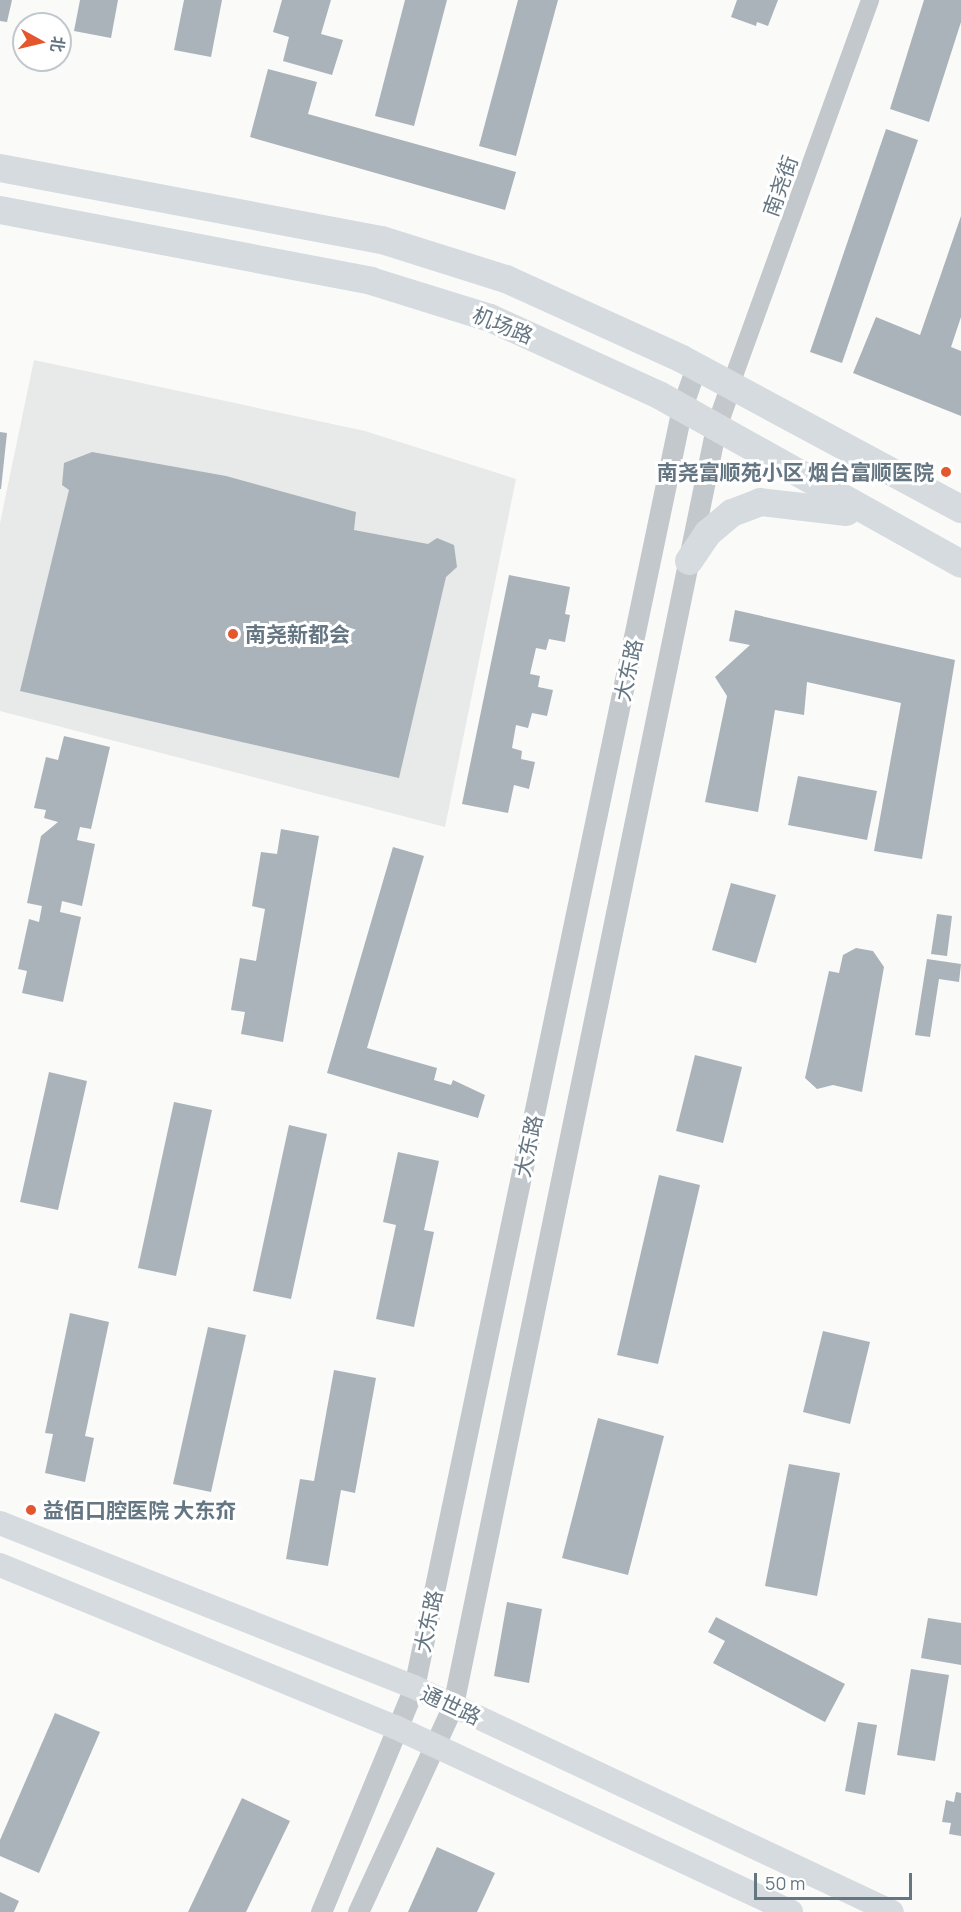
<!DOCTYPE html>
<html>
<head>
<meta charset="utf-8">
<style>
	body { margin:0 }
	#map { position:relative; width:961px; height:1912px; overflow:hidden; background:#fafaf8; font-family:Manrope,"Noto Sans SC",sans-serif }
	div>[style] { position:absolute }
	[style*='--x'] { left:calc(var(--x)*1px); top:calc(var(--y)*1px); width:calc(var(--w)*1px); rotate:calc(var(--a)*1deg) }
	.built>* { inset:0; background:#e8e9e9 }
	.building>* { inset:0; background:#aab3b9 }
	.minor>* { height:18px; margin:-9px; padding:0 9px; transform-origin:9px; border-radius:9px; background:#c3c8cc }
	.tertiary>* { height:21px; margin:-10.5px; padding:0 10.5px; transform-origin:10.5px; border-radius:10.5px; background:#c3c8cc }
	.secondary>* { height:24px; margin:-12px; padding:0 12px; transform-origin:12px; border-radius:12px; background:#d6dbdf }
	.trunk>* { height:28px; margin:-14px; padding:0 14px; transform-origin:14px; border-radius:14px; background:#d6dbdf }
	.dots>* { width:16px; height:16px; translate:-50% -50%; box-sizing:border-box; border:3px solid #fff; border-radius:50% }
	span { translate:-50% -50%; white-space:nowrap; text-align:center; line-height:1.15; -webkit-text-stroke:6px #fff; paint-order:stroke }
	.street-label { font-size:21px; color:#657683 }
	.poi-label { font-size:21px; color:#657683; font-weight:700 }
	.right { translate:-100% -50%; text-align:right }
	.left { translate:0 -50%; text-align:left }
	.north { position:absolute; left:12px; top:12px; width:60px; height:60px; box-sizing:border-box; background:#fff; border:2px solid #c1c8cd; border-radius:50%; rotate:98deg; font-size:16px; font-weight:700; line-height:24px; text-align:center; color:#657683 }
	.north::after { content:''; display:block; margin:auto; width:21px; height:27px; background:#e4572e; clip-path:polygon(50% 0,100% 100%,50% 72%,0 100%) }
	.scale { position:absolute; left:754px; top:1873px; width:158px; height:27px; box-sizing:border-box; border:3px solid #657683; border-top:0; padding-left:8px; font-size:18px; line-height:21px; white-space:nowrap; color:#657683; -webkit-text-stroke:4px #fff; paint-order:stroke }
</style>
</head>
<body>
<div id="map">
	<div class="built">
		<i style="clip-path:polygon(34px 360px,365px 431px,516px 479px,445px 827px,0 711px,0 523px)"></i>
	</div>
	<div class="building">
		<i style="clip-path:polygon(0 0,12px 0,7px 22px,0 21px)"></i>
		<i style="clip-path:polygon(80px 0,118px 0,111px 38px,74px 31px)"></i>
		<i style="clip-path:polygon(184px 0,222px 0,211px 57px,174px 50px)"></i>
		<i style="clip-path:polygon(282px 0,331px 0,321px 34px,343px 40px,332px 75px,283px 61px,289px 37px,273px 32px)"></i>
		<i style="clip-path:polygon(405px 0,447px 0,414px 126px,375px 116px)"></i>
		<i style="clip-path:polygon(518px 0,558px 0,516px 156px,479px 146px)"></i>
		<i style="clip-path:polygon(737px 0,778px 0,768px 26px,757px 22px,756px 26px,731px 17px)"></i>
		<i style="clip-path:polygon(924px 0,961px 0,961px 22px,929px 122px,890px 109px)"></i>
		<i style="clip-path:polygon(268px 69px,317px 82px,308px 114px,516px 172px,505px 210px,250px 137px)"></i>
		<i style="clip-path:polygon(886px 129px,918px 140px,842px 363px,810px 352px)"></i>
		<i style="clip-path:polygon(961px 216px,961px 317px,951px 347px,961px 351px,961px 416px,853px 373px,876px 317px,920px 335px)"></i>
		<i style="clip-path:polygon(0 432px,7px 433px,1px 489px,0 489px)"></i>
		<i style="clip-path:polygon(92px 452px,226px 476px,356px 512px,354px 530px,428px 544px,437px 538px,454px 545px,457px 567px,446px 577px,399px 778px,20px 691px,69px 490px,62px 485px,64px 463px)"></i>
		<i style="clip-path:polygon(509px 575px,570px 587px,565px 614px,570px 615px,565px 642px,549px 639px,546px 650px,536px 648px,530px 674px,540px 676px,538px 687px,553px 690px,547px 716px,532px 713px,528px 728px,516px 725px,512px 748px,522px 751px,521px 759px,535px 762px,529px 789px,514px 785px,508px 813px,462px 804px)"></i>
		<i style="clip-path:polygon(735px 610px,955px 660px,922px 859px,874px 851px,901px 703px,807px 682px,804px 715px,775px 710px,758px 812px,705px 802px,727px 696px,715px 677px,750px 645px,729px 641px)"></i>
		<i style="clip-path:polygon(64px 736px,110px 747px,91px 829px,80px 827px,77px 840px,95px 844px,82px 906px,62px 901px,60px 912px,81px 917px,63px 1002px,22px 993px,27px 971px,18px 969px,29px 919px,39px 922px,42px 906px,27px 903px,41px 836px,58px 822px,44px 818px,46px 810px,34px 808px,46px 757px,58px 760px)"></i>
		<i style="clip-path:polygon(798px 776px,877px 791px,867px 840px,788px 825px)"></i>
		<i style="clip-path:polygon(281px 829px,319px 836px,283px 1042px,241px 1034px,245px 1012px,231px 1010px,240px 958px,256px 961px,265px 909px,252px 906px,261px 852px,277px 854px)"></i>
		<i style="clip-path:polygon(393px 847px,424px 856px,367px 1048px,437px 1068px,434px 1080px,451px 1085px,453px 1080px,485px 1095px,478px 1118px,327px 1073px)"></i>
		<i style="clip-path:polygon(731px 883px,776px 895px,756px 963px,712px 950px)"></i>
		<i style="clip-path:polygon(937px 914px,952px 916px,947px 956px,931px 954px)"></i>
		<i style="clip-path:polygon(856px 948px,873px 951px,884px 967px,862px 1092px,833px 1085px,817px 1089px,805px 1078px,829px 971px,839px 973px,843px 955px)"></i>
		<i style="clip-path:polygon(927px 959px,961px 964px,959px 982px,939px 979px,930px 1037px,915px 1035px)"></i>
		<i style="clip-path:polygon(695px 1055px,742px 1067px,723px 1143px,676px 1131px)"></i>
		<i style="clip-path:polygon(49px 1072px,87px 1081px,58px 1210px,20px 1202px)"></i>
		<i style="clip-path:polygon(174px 1102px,212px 1110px,176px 1276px,138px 1268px)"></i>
		<i style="clip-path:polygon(289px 1125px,327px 1134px,291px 1299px,253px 1291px)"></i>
		<i style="clip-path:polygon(398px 1152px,439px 1161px,424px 1230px,434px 1232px,414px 1327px,376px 1319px,396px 1225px,383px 1222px)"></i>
		<i style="clip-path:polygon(659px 1175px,700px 1185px,658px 1364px,617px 1355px)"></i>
		<i style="clip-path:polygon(70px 1313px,109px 1322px,85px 1436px,94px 1438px,85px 1482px,45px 1473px,53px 1434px,45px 1433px)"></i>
		<i style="clip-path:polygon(208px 1327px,246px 1335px,211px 1492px,173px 1484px)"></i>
		<i style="clip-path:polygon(823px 1331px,870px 1342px,850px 1424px,803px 1412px)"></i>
		<i style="clip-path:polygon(334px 1370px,376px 1378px,355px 1493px,341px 1490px,328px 1566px,286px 1559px,300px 1479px,314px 1481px)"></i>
		<i style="clip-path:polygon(598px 1418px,664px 1436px,628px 1575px,562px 1558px)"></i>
		<i style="clip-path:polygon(789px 1464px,840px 1473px,817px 1596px,765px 1586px)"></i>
		<i style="clip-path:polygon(507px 1602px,542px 1609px,529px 1683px,494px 1676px)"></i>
		<i style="clip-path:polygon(716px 1617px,845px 1684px,825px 1722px,713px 1663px,725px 1641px,708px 1632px)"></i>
		<i style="clip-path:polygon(928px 1618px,961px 1623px,961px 1665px,921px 1658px)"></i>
		<i style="clip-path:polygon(911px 1669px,949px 1675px,935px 1761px,897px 1755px)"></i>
		<i style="clip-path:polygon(55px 1713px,100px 1732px,39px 1873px,0 1856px,0 1840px)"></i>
		<i style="clip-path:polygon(858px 1722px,877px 1725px,865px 1795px,845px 1791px)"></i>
		<i style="clip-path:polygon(956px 1792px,961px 1793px,961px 1836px,949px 1834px,951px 1823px,942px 1822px,946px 1800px,954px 1802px)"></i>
		<i style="clip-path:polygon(242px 1798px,290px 1821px,246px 1912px,188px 1912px)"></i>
		<i style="clip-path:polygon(437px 1847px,495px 1873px,477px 1912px,408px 1912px)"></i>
		<i style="clip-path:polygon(0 1892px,19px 1901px,14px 1912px,0 1912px)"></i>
	</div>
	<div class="minor">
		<i style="--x:730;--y:387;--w:412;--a:-70.1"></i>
	</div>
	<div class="tertiary">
		<i style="--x:321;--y:1912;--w:243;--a:-67.5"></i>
		<i style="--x:414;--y:1687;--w:1308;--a:-78.17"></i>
		<i style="--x:682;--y:407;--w:42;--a:-70.7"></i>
		<i style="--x:358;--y:1912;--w:228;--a:-65.3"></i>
		<i style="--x:453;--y:1705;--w:1305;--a:-78.37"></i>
		<i style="--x:716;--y:427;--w:42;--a:-70.7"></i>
	</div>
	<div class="secondary">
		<i style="--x:0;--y:1523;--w:445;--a:21.6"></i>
		<i style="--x:414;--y:1687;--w:528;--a:25.21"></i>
		<i style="--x:0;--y:1565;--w:427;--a:22.3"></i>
		<i style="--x:395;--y:1727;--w:437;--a:25"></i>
	</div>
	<div class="trunk">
		<i style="--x:0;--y:168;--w:389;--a:10.7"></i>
		<i style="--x:382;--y:240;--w:130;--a:17.5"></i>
		<i style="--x:506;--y:279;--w:193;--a:24.4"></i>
		<i style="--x:682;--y:359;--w:317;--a:28.3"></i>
		<i style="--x:0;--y:210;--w:378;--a:10.8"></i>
		<i style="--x:371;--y:281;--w:125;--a:17.3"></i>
		<i style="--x:490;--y:318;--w:186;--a:24.5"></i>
		<i style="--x:659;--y:395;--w:346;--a:29.2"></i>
		<i style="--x:689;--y:561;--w:34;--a:-56"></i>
		<i style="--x:708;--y:533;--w:31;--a:-40"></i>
		<i style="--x:732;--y:513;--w:30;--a:-21"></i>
		<i style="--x:760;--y:502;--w:87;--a:6.6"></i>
	</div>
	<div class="dots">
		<i style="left:946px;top:472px;background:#e4572e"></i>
		<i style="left:233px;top:634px;background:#e4572e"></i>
		<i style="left:31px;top:1510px;background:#e4572e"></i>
	</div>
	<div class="street-label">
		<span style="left:780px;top:186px;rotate:-70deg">南尧街</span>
		<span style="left:503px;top:325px;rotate:22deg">机场路</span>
		<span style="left:628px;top:670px;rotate:-78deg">大东路</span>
		<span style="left:528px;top:1146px;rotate:-78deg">大东路</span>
		<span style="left:428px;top:1621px;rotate:-78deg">大东路</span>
		<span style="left:451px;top:1705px;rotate:25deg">通世路</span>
	</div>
	<div class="poi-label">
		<span class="right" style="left:934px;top:472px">南尧富顺苑小区 烟台富顺医院</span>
		<span class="left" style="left:245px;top:634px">南尧新都会</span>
		<span class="left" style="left:43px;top:1510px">益佰口腔医院 大东夼</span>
	</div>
	<div class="north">北</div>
	<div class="scale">50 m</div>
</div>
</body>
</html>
